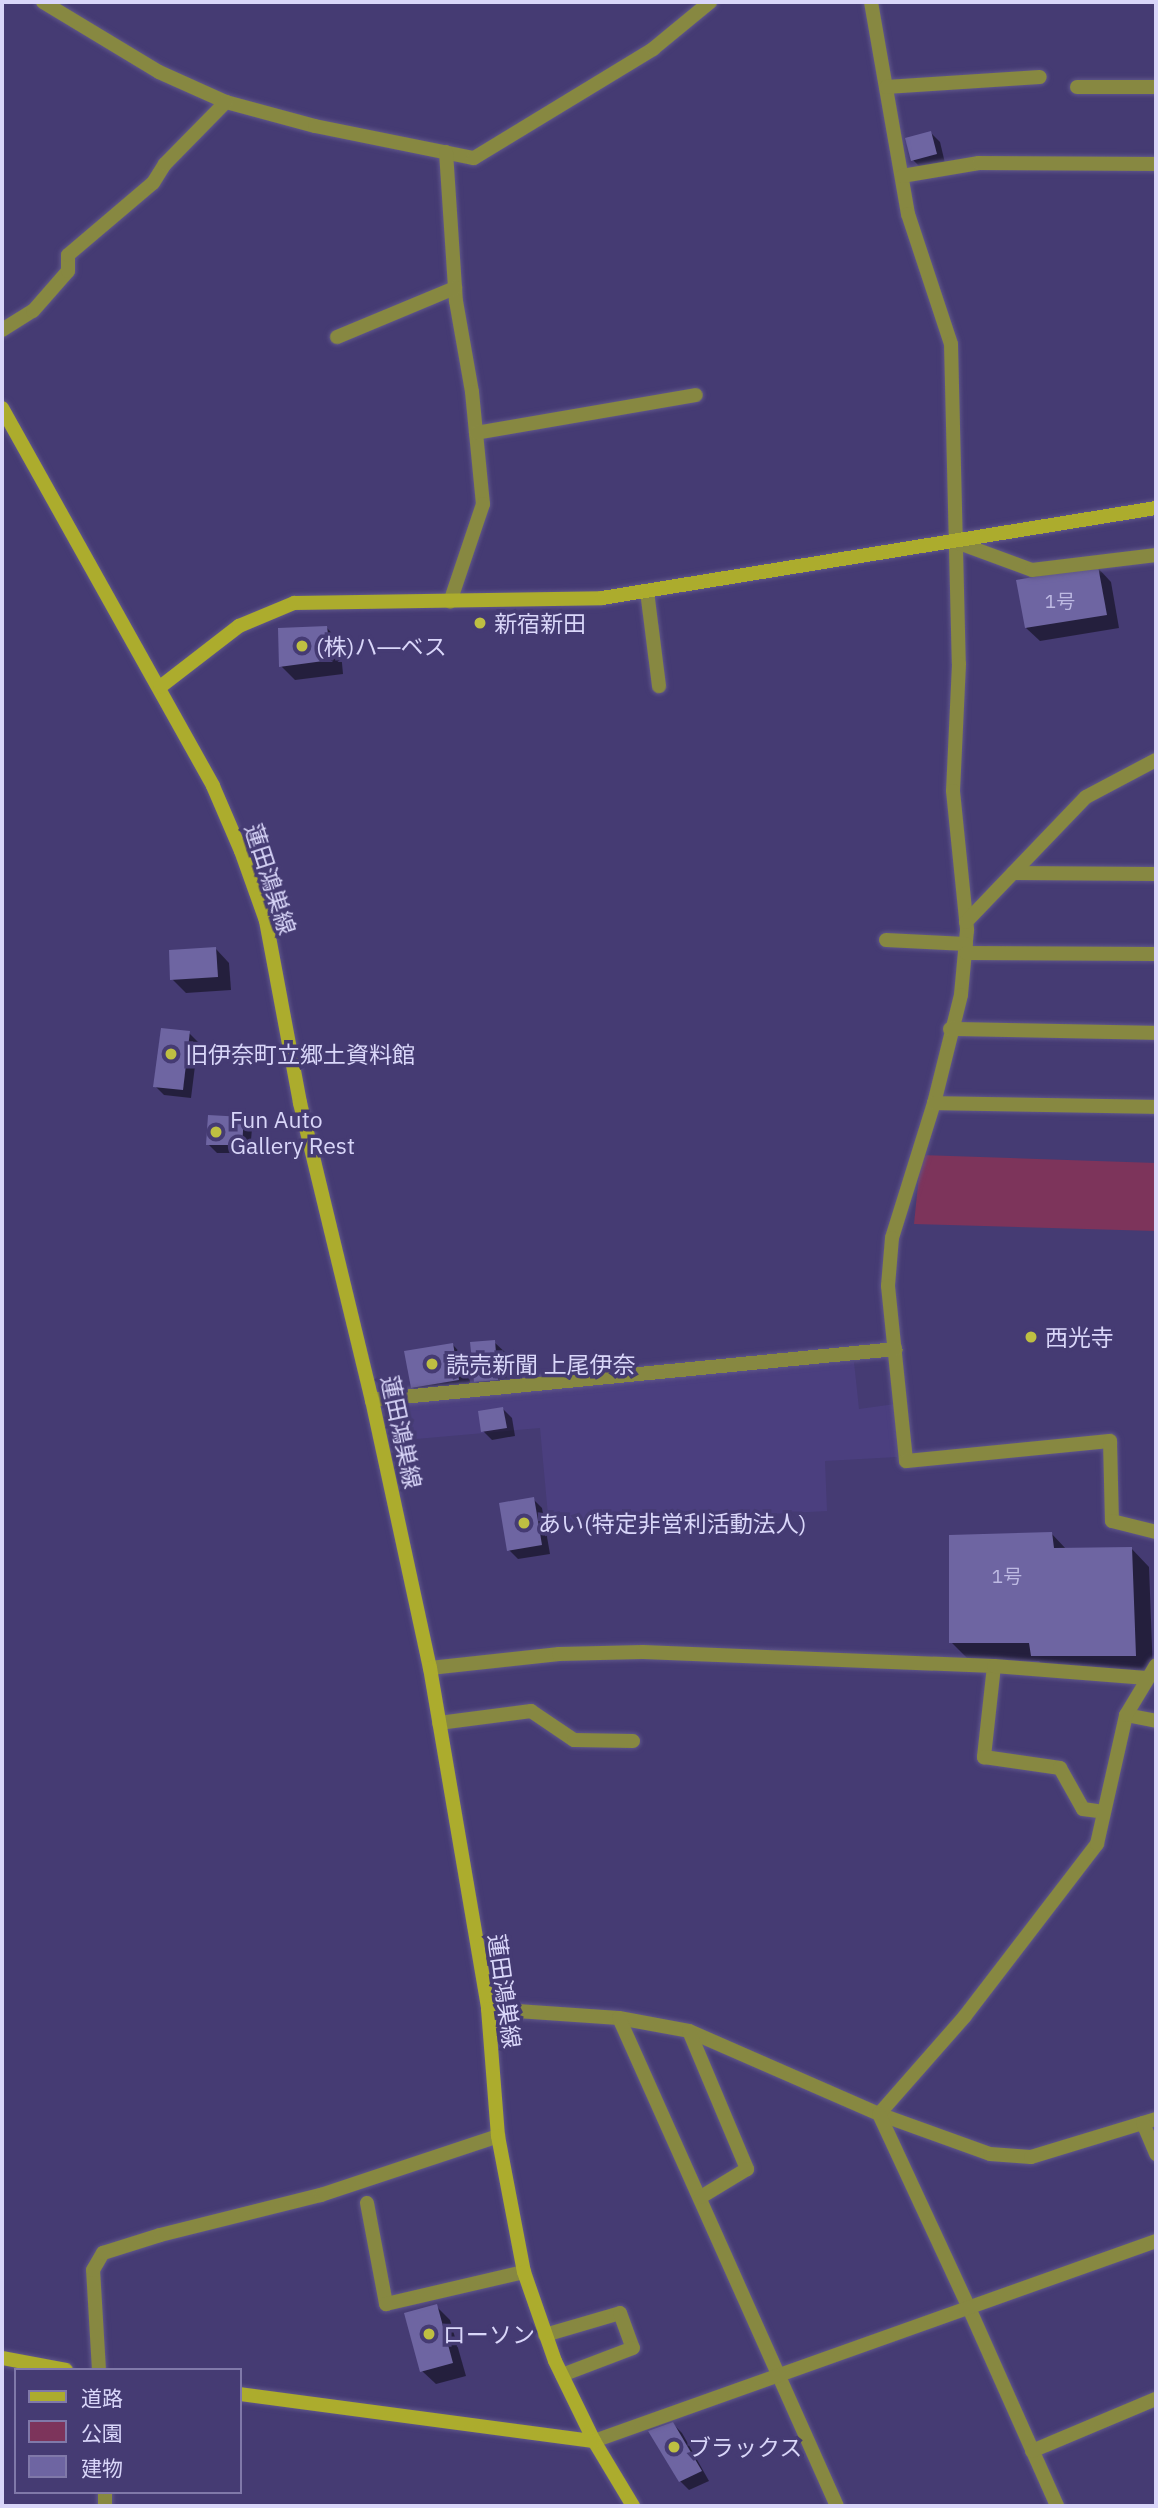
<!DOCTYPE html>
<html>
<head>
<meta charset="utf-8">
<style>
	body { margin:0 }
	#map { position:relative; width:1158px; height:2508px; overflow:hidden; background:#453b73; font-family:"IBM Plex Sans","Noto Sans JP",sans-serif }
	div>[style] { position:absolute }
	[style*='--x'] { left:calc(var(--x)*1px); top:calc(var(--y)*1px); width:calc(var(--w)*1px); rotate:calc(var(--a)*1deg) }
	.built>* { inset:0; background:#4b3f7f }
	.green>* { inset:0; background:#7d345b }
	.shadow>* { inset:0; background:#0007 }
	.building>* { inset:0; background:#6e65a2 }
	.roads { filter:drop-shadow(0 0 2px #60578b) drop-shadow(0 0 2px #60578b) }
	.street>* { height:14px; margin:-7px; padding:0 7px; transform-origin:7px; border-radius:7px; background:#878841 }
	.secondary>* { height:14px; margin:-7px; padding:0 7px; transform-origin:7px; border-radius:7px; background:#acac2d }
	.dots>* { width:19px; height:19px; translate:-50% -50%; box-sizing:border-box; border:4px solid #453b73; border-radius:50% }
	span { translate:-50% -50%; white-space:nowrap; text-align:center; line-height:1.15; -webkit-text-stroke:7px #453b73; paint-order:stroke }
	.number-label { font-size:19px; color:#bebae3 }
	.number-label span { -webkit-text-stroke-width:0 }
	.poi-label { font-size:23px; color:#d9d6f9 }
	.left { translate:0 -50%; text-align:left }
	.street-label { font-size:23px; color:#d9d6f9 }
	.frame { position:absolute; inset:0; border:4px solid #d9d6f9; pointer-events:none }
	.legend { position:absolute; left:14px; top:2368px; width:228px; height:126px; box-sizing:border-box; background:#453b73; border:2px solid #8079a9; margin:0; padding:9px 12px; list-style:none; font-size:21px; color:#d9d6f9 }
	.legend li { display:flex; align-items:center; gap:14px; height:35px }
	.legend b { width:35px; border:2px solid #8079a9 }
</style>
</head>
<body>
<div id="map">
	<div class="built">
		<i style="clip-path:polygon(854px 1362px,859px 1409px,895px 1404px,897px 1457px,825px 1461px,827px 1511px,549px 1526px,540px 1428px,393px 1441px,390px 1407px,395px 1400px)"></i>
	</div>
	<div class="green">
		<i style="clip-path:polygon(921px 1155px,1156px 1163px,1156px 1231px,914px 1224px)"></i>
	</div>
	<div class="shadow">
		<i style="clip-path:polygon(931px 133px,940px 142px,945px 163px,922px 169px,913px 160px)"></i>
		<i style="clip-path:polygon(1098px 568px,1111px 582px,1119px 628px,1040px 641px,1026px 628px)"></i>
		<i style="clip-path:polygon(327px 628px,340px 642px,343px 674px,295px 680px,281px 666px)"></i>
		<i style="clip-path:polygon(216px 949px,229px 963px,231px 990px,186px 993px,172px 979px)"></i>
		<i style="clip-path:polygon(189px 1033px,198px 1042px,191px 1098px,164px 1095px,155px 1086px)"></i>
		<i style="clip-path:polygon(243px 1119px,252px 1128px,250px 1153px,217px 1153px,208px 1144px)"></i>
		<i style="clip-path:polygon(494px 1342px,508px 1355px,511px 1393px,489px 1395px,475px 1381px)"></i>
		<i style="clip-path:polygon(453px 1345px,466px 1359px,472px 1393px,426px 1401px,412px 1387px)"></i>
		<i style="clip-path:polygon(503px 1409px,512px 1418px,515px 1436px,492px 1440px,483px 1431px)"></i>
		<i style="clip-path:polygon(533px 1499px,542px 1508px,550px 1554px,518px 1559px,509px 1550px)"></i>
		<i style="clip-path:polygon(1051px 1533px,1067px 1550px,1131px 1548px,1149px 1567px,1153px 1673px,1051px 1674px,1039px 1661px,969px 1660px,951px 1642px)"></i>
		<i style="clip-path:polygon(436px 2306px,450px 2320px,466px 2376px,436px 2384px,422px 2371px)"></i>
		<i style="clip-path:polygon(673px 2424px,682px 2433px,709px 2481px,689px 2490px,680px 2481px)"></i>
	</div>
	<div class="building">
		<i style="clip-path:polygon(931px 131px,937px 154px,911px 161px,905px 138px)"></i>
		<i style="clip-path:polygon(1098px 566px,1107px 615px,1025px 628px,1016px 580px)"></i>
		<i style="clip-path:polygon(327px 626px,331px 660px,279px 667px,278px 628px)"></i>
		<i style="clip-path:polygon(216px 947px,218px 977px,170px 980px,169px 950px)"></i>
		<i style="clip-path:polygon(161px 1028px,190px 1031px,183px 1090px,153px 1087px)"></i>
		<i style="clip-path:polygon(208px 1115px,244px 1117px,242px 1145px,206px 1145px)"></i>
		<i style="clip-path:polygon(495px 1340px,498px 1380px,474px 1382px,470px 1342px)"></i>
		<i style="clip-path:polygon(453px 1343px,459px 1380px,411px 1388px,404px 1351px)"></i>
		<i style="clip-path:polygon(503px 1407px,507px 1428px,481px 1432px,478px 1411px)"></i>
		<i style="clip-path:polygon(534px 1497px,542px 1545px,507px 1551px,499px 1503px)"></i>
		<i style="clip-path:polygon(1052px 1532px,1054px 1548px,1132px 1547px,1136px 1656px,1031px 1656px,1029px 1643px,949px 1643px,949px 1535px)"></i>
		<i style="clip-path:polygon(437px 2304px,453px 2363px,420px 2372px,404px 2313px)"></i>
		<i style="clip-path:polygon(673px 2422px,702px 2471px,679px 2482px,648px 2431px)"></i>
	</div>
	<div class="roads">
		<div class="street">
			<i style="--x:43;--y:2;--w:135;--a:31.1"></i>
			<i style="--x:159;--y:72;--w:73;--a:24.1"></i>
			<i style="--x:226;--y:102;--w:92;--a:15.1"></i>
			<i style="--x:315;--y:126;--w:162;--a:11.4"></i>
			<i style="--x:474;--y:158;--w:210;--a:-31.3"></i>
			<i style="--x:653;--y:49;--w:74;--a:-39.5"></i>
			<i style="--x:871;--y:2;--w:215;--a:80.1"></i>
			<i style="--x:908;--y:214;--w:137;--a:71.7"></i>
			<i style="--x:951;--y:344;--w:320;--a:88.6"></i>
			<i style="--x:959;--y:664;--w:127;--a:92.7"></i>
			<i style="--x:953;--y:791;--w:140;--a:84.2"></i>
			<i style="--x:967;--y:930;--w:65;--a:95.3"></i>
			<i style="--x:961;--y:995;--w:111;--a:104"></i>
			<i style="--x:934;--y:1103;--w:141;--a:107.3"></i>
			<i style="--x:892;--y:1238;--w:48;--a:94.8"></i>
			<i style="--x:888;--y:1286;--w:176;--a:84.1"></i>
			<i style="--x:906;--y:1461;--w:205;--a:-5.6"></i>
			<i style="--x:1110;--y:1441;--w:80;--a:88.6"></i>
			<i style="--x:1112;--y:1521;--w:45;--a:14"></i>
			<i style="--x:886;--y:87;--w:154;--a:-3.7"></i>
			<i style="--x:1077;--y:87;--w:79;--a:0"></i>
			<i style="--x:446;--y:152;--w:149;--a:86.2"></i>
			<i style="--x:456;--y:301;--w:92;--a:80"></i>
			<i style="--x:472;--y:392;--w:113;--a:84.4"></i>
			<i style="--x:483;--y:504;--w:103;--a:108.6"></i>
			<i style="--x:902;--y:176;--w:78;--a:-9.6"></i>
			<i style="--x:979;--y:163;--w:177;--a:0.3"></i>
			<i style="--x:2;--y:330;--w:36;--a:-32"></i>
			<i style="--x:33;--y:311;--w:53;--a:-48.8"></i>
			<i style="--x:68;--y:271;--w:16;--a:-90"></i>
			<i style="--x:68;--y:255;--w:111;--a:-40.3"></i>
			<i style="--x:153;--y:183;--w:22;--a:-58"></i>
			<i style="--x:165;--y:164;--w:87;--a:-45.5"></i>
			<i style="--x:337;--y:337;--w:128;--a:-22.6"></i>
			<i style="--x:476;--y:433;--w:223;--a:-9.8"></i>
			<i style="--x:956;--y:542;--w:81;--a:20.2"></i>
			<i style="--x:1032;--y:570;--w:125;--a:-6.9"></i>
			<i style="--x:647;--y:591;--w:96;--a:82.8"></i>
			<i style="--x:1013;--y:873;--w:143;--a:0.4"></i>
			<i style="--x:966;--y:922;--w:173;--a:-46.2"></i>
			<i style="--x:1086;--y:797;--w:79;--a:-27.9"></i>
			<i style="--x:886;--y:940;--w:80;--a:2.9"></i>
			<i style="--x:966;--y:953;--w:190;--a:0.3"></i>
			<i style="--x:950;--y:1029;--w:206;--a:1.1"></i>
			<i style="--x:934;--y:1103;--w:222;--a:1"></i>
			<i style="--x:372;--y:1400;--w:526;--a:-5.56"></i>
			<i style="--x:994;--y:1666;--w:92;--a:96.3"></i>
			<i style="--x:984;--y:1757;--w:77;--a:8.2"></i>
			<i style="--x:1060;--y:1768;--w:47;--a:60.7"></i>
			<i style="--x:1083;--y:1809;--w:21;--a:8"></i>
			<i style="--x:430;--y:1668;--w:130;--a:-6.2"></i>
			<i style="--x:559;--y:1654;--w:84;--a:-1.4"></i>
			<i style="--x:643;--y:1652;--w:351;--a:2.3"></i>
			<i style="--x:994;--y:1666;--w:153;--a:4.5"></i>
			<i style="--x:1126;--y:1715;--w:31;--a:11"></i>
			<i style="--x:439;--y:1723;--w:93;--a:-7.4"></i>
			<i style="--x:531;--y:1711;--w:52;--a:34"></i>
			<i style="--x:574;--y:1740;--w:59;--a:1"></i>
			<i style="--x:488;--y:2009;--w:131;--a:3.9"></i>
			<i style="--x:619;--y:2018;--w:71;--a:10.5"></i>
			<i style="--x:689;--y:2031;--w:207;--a:23.6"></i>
			<i style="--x:879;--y:2114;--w:118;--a:19.8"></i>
			<i style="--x:990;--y:2154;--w:41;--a:4.2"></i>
			<i style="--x:1031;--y:2157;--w:131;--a:-16.9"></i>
			<i style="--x:619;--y:2018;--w:534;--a:65.93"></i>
			<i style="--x:689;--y:2031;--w:150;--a:67.2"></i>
			<i style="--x:747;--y:2169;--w:54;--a:148.7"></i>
			<i style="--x:879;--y:2114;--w:130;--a:-48.7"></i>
			<i style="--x:965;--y:2016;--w:217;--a:-52.5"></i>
			<i style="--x:1097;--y:1844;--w:132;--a:-77.3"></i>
			<i style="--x:1126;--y:1715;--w:58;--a:-59"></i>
			<i style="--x:879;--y:2114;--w:214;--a:65.1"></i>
			<i style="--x:969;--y:2308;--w:217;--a:66"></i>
			<i style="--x:1143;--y:2123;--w:34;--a:67"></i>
			<i style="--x:367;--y:2203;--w:103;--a:79.3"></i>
			<i style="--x:386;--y:2304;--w:142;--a:-13.1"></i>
			<i style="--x:545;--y:2335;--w:78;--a:-16.3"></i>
			<i style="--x:620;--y:2313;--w:37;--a:70"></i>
			<i style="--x:633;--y:2348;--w:76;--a:159.2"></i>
			<i style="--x:99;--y:2370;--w:100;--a:-93.4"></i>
			<i style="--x:93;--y:2270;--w:20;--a:-60"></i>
			<i style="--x:103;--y:2253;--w:60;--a:-17.5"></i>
			<i style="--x:160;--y:2235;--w:166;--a:-14"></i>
			<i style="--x:321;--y:2195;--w:187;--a:-18.4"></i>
			<i style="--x:594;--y:2441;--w:597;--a:-19.59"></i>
			<i style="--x:1032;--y:2451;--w:134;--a:-22.8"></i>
			<i style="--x:105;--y:2492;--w:14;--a:90"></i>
		</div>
		<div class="secondary">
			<i style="--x:2;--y:408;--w:433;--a:60.8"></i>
			<i style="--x:213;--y:786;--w:71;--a:66.7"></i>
			<i style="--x:241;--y:851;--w:74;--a:70.3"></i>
			<i style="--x:266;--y:921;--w:185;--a:79.4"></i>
			<i style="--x:300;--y:1103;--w:306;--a:76.4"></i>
			<i style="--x:372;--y:1400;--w:274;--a:77.8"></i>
			<i style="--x:430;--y:1668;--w:346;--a:80.3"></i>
			<i style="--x:488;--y:2009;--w:127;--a:85.5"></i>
			<i style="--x:498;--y:2136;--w:138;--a:79.2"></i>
			<i style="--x:524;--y:2272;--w:94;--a:70.8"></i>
			<i style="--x:555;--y:2361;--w:89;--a:64"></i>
			<i style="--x:594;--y:2441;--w:76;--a:59"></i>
			<i style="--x:160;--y:687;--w:100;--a:-37.7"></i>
			<i style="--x:239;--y:626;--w:60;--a:-22.7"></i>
			<i style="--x:294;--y:603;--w:308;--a:-0.9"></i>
			<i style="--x:602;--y:598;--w:561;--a:-9.23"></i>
			<i style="--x:2;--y:2358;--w:65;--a:10.6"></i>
			<i style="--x:240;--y:2394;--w:357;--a:7.6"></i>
		</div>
	</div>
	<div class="dots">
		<i style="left:480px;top:623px;background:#bebf42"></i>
		<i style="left:302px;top:646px;background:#bebf42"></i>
		<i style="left:171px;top:1054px;background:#bebf42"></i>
		<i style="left:216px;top:1132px;background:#bebf42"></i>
		<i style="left:1031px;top:1337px;background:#bebf42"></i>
		<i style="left:432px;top:1364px;background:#bebf42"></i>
		<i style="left:524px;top:1523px;background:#bebf42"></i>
		<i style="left:429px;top:2334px;background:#bebf42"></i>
		<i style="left:674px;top:2447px;background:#bebf42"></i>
	</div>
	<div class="number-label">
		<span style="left:1060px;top:602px">1号</span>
		<span style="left:1007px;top:1577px">1号</span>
	</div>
	<div class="poi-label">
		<span class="left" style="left:494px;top:623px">新宿新田</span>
		<span class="left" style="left:316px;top:646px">(株)ハ―ベス</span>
		<span class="left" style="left:185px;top:1054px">旧伊奈町立郷土資料館</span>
		<span class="left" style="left:230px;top:1132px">Fun Auto<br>Gallery Rest</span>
		<span class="left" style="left:1045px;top:1337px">西光寺</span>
		<span class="left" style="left:446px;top:1364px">読売新聞 上尾伊奈</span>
		<span class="left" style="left:538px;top:1523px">あい(特定非営利活動法人)</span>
		<span class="left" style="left:443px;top:2334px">ローソン</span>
		<span class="left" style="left:688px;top:2447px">ブラックス</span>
	</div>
	<div class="street-label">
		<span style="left:271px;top:879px;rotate:72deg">蓮田鴻巣線</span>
		<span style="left:402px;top:1432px;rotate:78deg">蓮田鴻巣線</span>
		<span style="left:505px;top:1991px;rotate:82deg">蓮田鴻巣線</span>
	</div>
	<div class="frame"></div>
	<ul class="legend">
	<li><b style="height:9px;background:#acac2d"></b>道路</li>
	<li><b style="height:19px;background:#7d345b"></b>公園</li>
	<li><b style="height:19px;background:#6e65a2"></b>建物</li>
	</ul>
</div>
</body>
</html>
